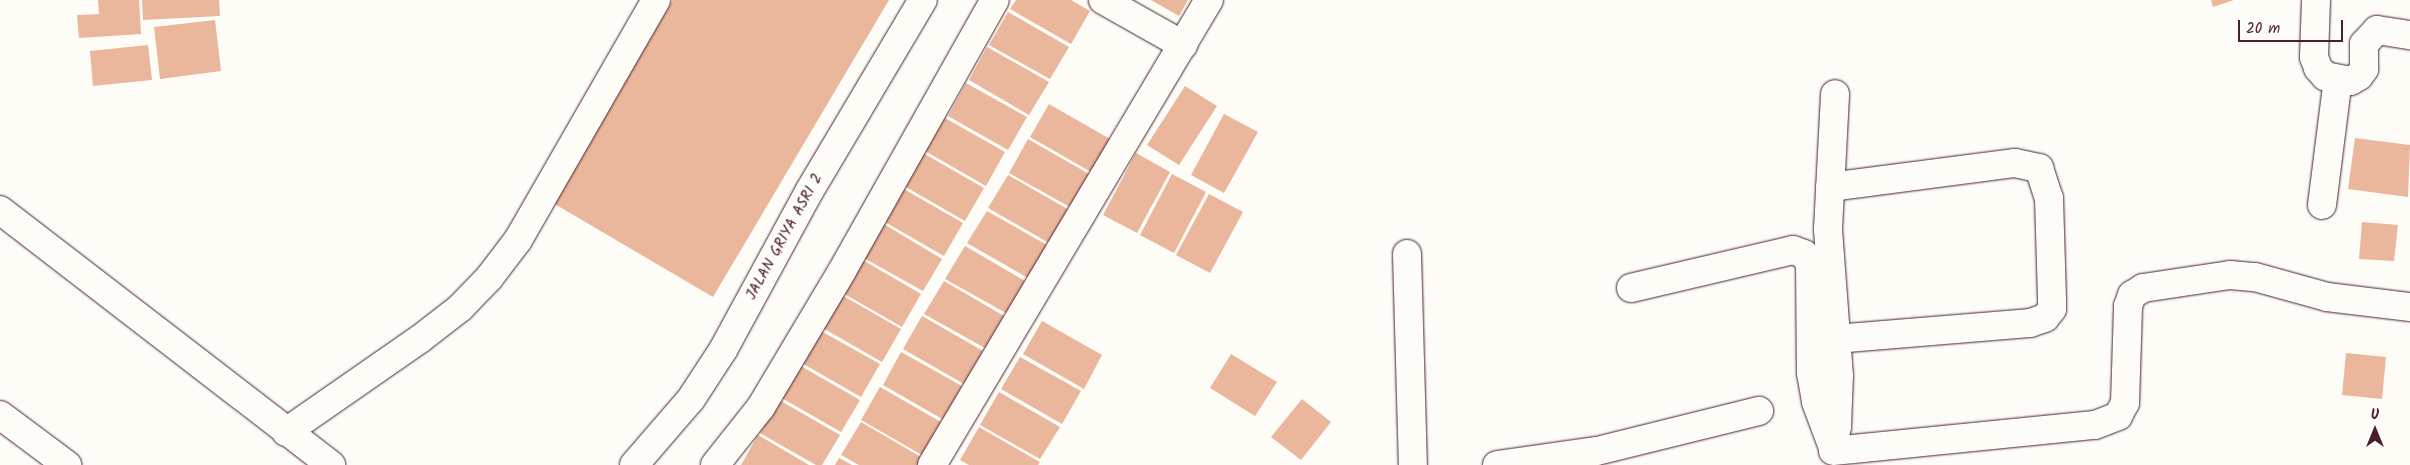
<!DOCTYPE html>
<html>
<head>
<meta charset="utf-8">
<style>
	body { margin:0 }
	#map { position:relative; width:2410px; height:465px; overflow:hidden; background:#fdfcf7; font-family:Kalam,sans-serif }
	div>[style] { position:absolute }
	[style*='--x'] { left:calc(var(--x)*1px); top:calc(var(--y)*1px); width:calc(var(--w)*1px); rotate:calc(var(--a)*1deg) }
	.building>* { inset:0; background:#eab69c }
	.roads { filter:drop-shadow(0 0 1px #4a1f2b) drop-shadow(0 0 1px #4a1f2b) }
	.minor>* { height:28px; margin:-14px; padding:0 14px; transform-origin:14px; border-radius:14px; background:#fdfcf7 }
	span { translate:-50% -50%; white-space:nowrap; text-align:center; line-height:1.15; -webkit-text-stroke:4.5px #fdfcf7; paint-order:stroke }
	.street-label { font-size:15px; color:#4a1f2b }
	.north { position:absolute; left:2350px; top:405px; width:50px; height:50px; -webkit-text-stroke:4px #fdfcf7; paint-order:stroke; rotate:0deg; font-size:14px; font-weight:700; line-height:20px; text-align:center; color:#4a1f2b }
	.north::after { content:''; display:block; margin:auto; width:18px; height:22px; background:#4a1f2b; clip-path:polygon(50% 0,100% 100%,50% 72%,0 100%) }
	.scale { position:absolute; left:2238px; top:20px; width:105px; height:22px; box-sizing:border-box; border:2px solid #4a1f2b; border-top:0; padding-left:6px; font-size:15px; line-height:18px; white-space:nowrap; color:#4a1f2b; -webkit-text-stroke:4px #fdfcf7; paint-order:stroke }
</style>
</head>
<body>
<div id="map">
	<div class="building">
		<i style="clip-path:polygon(98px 0,139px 0,141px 34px,79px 38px,77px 15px,99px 14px)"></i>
		<i style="clip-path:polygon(142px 0,219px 0,220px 16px,143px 20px)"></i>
		<i style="clip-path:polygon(673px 0,889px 0,713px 297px,553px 203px)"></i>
		<i style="clip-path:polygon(1016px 0,1071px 0,1090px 11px,1071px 44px,1010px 9px)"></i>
		<i style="clip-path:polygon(1151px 0,1188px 0,1179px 16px)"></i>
		<i style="clip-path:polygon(2211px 0,2234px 0,2213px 7px)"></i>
		<i style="clip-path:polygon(1008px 12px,1069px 47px,1050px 79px,989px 45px)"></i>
		<i style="clip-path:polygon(215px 20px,221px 71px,160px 79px,154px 27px)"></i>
		<i style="clip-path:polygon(148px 45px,152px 80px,93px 86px,90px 51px)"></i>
		<i style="clip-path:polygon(987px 47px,1049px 82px,1029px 115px,969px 80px)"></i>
		<i style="clip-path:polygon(966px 83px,1027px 117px,1008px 150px,948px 116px)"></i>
		<i style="clip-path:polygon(1185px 86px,1217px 106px,1179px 165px,1147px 145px)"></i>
		<i style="clip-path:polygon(1049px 104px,1110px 139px,1091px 172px,1030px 137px)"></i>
		<i style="clip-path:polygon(1224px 114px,1258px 132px,1224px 193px,1191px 175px)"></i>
		<i style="clip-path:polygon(945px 118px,1005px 152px,986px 186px,925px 151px)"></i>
		<i style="clip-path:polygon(2355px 138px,2410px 145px,2408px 197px,2348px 189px)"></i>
		<i style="clip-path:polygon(1028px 139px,1089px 174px,1070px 207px,1009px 173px)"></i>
		<i style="clip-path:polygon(923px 153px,984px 188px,965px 221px,904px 186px)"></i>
		<i style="clip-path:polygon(1136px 153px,1170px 172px,1137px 233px,1103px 215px)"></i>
		<i style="clip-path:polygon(1172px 174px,1206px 192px,1174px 253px,1140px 235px)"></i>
		<i style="clip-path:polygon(1008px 175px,1069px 210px,1049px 243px,988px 208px)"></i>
		<i style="clip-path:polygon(902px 188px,963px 223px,944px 256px,883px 221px)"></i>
		<i style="clip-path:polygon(1209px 194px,1243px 212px,1210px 273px,1176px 255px)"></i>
		<i style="clip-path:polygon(987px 211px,1047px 245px,1028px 278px,967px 243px)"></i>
		<i style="clip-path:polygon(2362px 222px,2398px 225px,2394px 261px,2359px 259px)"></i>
		<i style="clip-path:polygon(882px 223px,942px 259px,923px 291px,862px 257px)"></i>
		<i style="clip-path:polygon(965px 246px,1025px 281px,1006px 313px,945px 279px)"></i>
		<i style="clip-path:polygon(861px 259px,921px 294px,902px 327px,841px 292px)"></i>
		<i style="clip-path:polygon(944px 281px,1004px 316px,985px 348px,924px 314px)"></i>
		<i style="clip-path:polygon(840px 294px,901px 329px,882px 362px,821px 327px)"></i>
		<i style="clip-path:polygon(922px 316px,983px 351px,964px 384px,903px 349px)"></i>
		<i style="clip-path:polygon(1042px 321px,1102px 355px,1084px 389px,1023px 354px)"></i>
		<i style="clip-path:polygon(819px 330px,880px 364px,861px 397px,800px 362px)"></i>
		<i style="clip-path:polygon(901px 352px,962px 386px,944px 420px,883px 385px)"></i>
		<i style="clip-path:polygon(2346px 353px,2386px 357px,2382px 399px,2342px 395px)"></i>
		<i style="clip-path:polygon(1231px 354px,1277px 382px,1255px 416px,1210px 388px)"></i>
		<i style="clip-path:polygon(1020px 357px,1081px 391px,1062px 424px,1001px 389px)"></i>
		<i style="clip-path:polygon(799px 365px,860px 400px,841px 432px,780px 397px)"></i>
		<i style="clip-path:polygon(880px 387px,941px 422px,922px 455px,861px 420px)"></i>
		<i style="clip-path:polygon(999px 392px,1060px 427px,1040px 459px,980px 425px)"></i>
		<i style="clip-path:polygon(1302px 399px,1331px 422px,1301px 460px,1271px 437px)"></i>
		<i style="clip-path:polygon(779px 400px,840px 435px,822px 465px,816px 465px,760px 433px)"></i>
		<i style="clip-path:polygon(861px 422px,921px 457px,917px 465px,859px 465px,841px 455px)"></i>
		<i style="clip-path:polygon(979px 427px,1040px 462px,1038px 465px,969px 465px,960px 460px)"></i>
		<i style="clip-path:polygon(758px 435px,809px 465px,741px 465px)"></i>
		<i style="clip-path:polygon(839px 458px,852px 465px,835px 465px)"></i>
	</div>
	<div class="roads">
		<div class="minor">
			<i style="--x:1103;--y:0;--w:92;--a:29.4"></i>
			<i style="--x:2316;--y:0;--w:57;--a:92"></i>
			<i style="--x:2314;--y:57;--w:12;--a:70"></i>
			<i style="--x:2318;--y:68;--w:11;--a:49"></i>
			<i style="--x:2325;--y:76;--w:26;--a:11"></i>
			<i style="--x:2351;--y:81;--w:9;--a:-32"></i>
			<i style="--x:2359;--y:76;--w:9;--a:-54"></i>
			<i style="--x:2364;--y:69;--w:25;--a:-90"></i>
			<i style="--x:2364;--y:44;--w:19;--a:-47"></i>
			<i style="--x:2377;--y:30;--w:33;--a:9"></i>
			<i style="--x:1830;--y:187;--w:187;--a:-7.4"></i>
			<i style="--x:2015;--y:163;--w:25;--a:12"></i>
			<i style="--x:2039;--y:168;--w:32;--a:72"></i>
			<i style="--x:2049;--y:198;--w:102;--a:88.3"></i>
			<i style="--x:2052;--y:300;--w:9;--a:90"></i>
			<i style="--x:2052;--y:309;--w:11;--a:128"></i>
			<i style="--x:2045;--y:318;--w:16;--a:162"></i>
			<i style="--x:2030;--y:323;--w:194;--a:175.3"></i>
			<i style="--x:2322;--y:205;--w:127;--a:-82.8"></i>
			<i style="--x:0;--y:210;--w:418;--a:37.6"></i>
			<i style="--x:1407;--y:254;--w:211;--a:88.4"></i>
			<i style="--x:1631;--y:288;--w:166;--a:-13.2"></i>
			<i style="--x:1793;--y:250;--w:12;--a:20"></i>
			<i style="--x:1804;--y:254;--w:12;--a:59"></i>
			<i style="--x:1810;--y:264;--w:109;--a:89.5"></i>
			<i style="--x:1811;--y:373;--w:29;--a:80"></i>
			<i style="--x:1816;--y:402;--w:46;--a:69.6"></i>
			<i style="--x:0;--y:415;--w:84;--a:36.7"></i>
			<i style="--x:286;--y:432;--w:163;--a:-34.8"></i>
			<i style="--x:420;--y:339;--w:51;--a:-37.8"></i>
			<i style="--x:460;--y:308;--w:42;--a:-46"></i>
			<i style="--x:489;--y:278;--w:48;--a:-52.7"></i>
			<i style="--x:518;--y:240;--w:277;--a:-60.1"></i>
			<i style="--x:1833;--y:444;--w:17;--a:-77"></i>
			<i style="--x:1837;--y:427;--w:51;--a:-87.8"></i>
			<i style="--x:1839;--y:376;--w:147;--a:-94.3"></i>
			<i style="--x:1828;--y:229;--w:135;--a:-87"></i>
			<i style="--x:1833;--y:451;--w:263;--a:-5.7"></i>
			<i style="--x:2095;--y:425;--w:25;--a:-21"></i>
			<i style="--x:2118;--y:416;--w:15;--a:-62"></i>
			<i style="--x:2125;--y:403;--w:97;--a:-88.2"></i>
			<i style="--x:2128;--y:306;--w:12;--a:-70"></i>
			<i style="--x:2132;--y:295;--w:13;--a:-32"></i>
			<i style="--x:2143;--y:288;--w:88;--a:-8.5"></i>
			<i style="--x:2230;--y:275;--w:25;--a:5"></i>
			<i style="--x:2255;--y:277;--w:75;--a:15.5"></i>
			<i style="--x:2327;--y:297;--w:84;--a:6.9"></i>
			<i style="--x:634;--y:465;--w:87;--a:-49.2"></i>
			<i style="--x:691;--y:399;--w:59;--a:-56.9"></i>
			<i style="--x:723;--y:350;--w:182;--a:-61.5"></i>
			<i style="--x:810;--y:190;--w:221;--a:-59.3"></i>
			<i style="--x:715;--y:465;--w:74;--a:-51.6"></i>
			<i style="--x:761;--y:407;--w:158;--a:-59.2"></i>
			<i style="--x:842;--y:271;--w:311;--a:-60.6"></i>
			<i style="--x:932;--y:465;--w:541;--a:-59.22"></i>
			<i style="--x:1497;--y:465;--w:101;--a:-8"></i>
			<i style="--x:1597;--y:451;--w:167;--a:-13.9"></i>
		</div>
	</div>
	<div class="street-label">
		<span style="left:785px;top:237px;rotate:-61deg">JALAN GRIYA ASRI 2</span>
	</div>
	<div class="north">U</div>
	<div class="scale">20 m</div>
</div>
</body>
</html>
